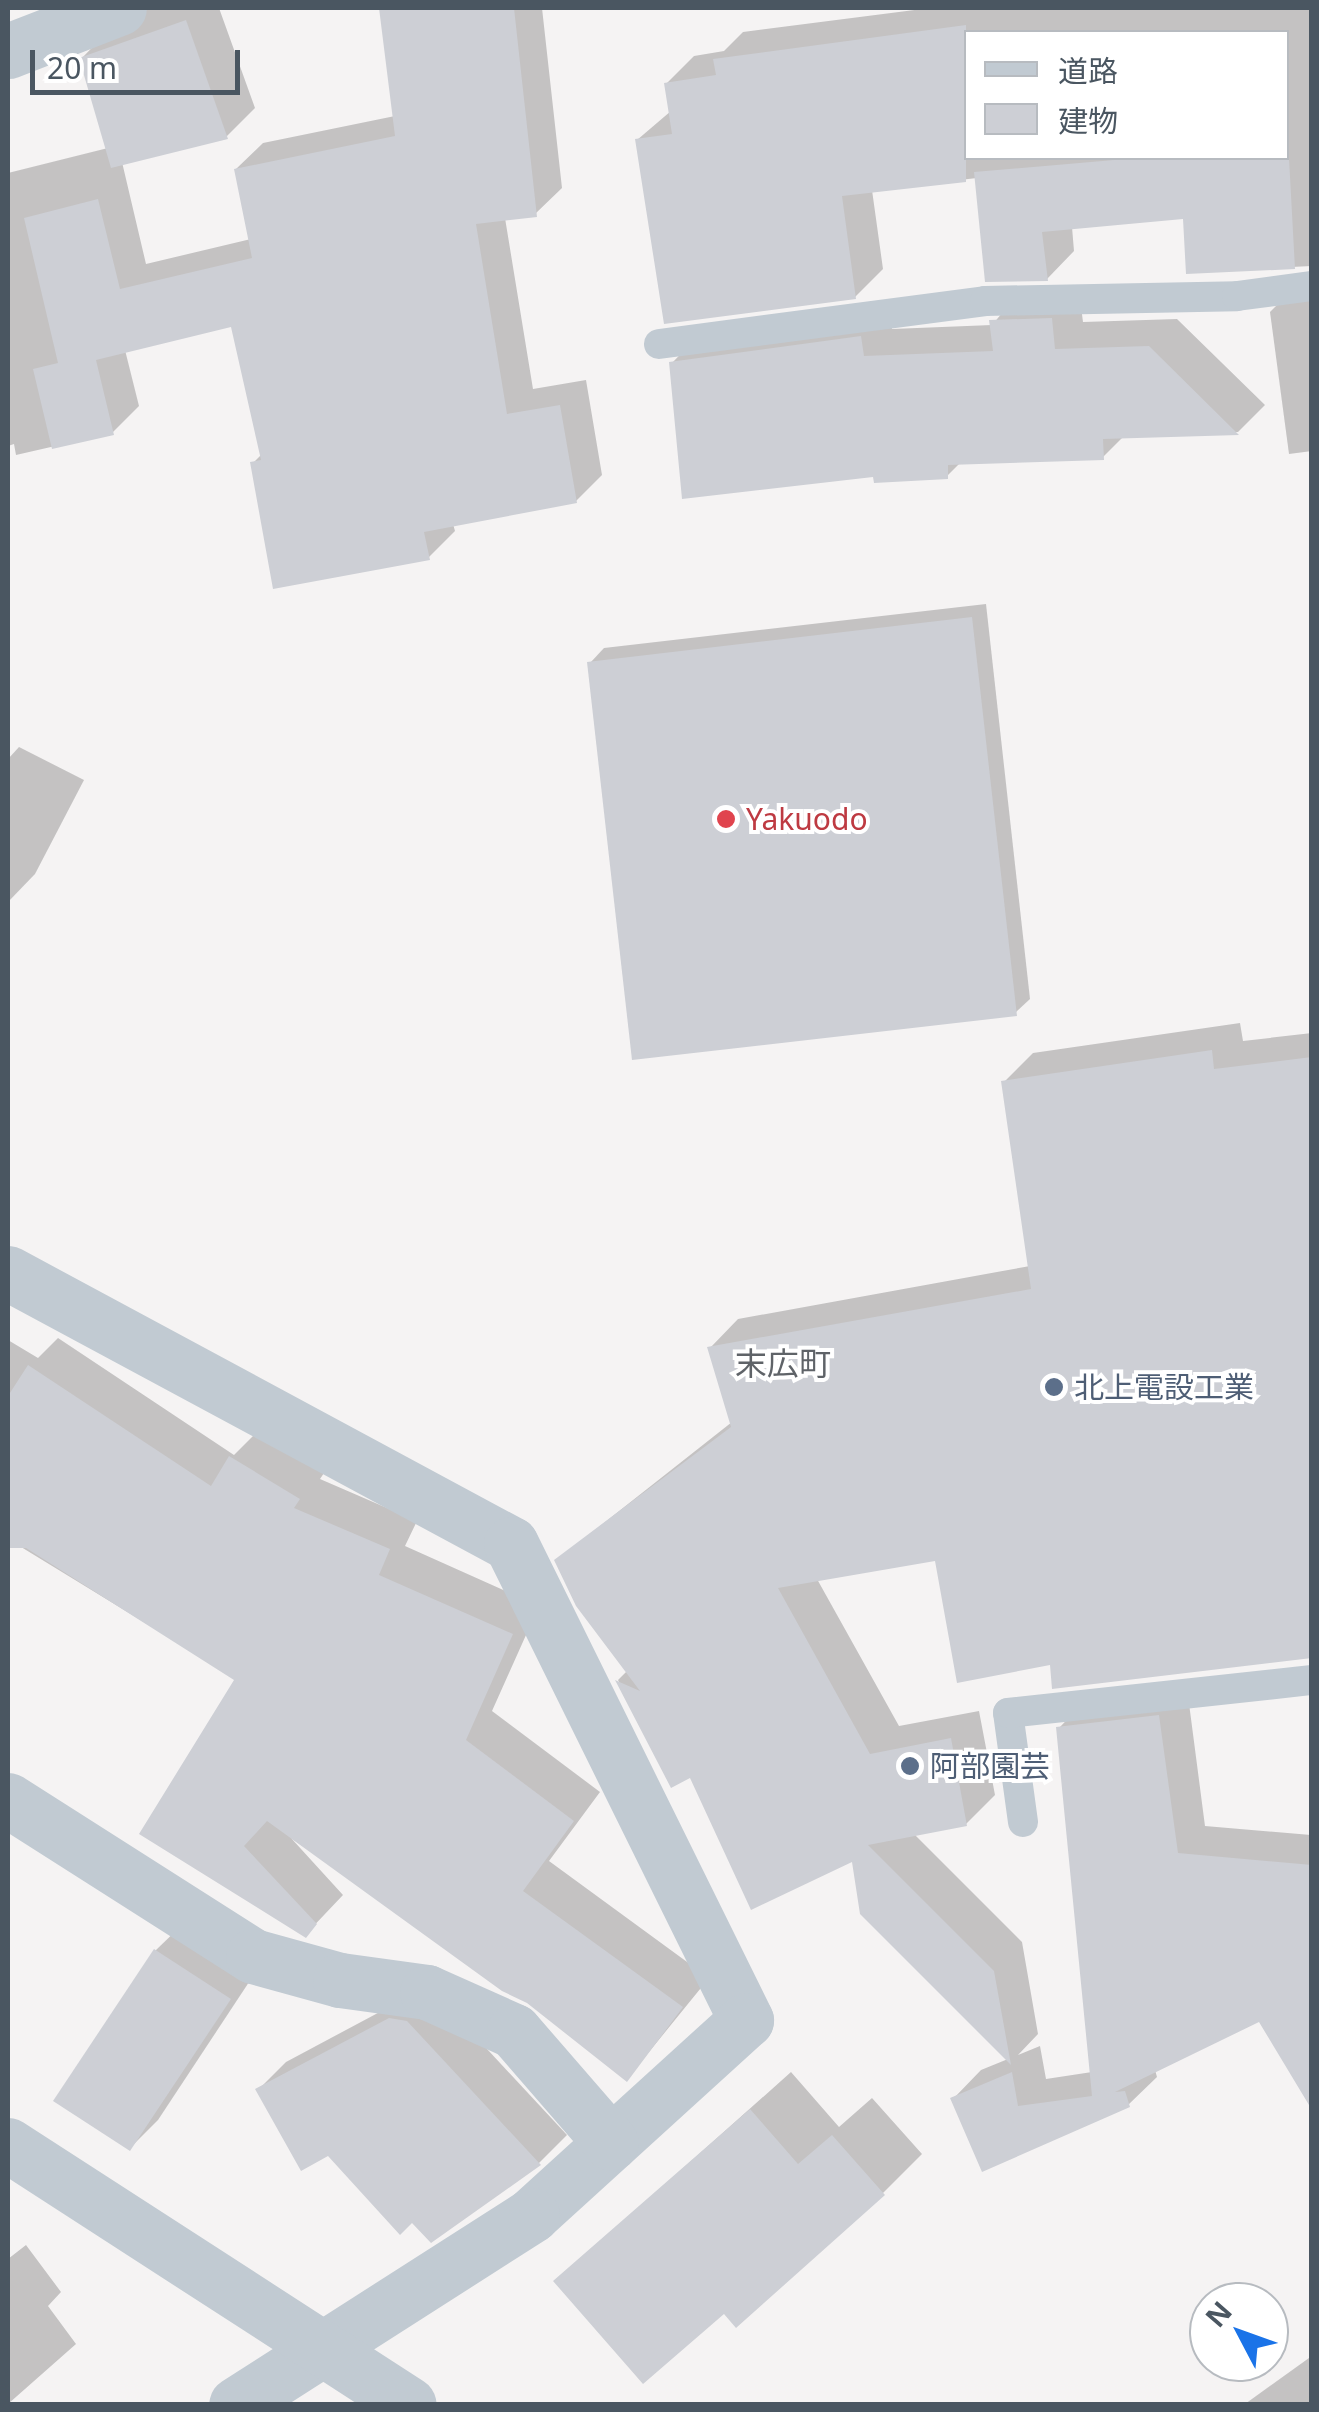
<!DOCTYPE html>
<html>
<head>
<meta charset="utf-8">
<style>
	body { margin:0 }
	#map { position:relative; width:1319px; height:2412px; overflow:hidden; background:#f5f3f3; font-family:"Noto Sans","Noto Sans JP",sans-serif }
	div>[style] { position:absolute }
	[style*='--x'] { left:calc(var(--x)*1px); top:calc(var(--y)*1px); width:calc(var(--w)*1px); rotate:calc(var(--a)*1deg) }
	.shadow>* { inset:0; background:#0003 }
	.building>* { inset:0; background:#cdcfd5 }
	.service>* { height:30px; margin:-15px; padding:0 15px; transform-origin:15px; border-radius:15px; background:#c1cad2 }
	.minor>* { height:55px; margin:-27.5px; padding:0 27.5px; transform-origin:27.5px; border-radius:27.5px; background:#c1cad2 }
	.dots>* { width:28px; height:28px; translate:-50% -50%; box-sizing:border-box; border:5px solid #fff; border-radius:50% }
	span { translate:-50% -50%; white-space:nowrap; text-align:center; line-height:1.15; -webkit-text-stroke:8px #fff; paint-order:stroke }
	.health-label { font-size:30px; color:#be3a42 }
	.left { translate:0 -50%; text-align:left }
	.service-label { font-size:30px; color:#4e5e75 }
	.neighbourhood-label { font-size:32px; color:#5f6368 }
	.frame { position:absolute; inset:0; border:10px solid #4a5661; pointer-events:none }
	.legend { position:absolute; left:964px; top:30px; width:325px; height:130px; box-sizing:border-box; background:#fff; border:2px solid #b7bbc0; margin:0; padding:12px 18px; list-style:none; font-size:30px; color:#4a5661 }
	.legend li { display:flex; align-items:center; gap:20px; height:50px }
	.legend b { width:50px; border:2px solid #b7bbc0 }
	.north { position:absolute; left:1189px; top:2282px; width:100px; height:100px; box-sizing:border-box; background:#fff; border:2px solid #b7bbc0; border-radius:50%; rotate:311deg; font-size:28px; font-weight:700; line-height:40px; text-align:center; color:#4a5661 }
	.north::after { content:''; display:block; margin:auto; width:35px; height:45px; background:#1a73e8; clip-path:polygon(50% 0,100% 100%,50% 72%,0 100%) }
	.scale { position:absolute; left:30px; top:50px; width:210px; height:45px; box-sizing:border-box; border:5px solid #4a5661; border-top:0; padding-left:12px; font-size:30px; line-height:35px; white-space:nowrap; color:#4a5661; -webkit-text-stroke:8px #fff; paint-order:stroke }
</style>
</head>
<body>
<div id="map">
	<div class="shadow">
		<i style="clip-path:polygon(149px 8px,219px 8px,255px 108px,227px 136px,122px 162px,146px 264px,251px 239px,236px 169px,263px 143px,395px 116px,382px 8px,542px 8px,562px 188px,535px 214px,505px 218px,533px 389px,586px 380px,602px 475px,576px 501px,453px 524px,455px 531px,428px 558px,253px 463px,262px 454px,233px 324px,125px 350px,139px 406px,112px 433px,16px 455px,14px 444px,8px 446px,8px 173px,108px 148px,82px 58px,110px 29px)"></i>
		<i style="clip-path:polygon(evenodd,930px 8px,1312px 8px,1312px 266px,1189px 272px,1186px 216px,1072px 227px,1074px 251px,1047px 279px,977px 178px,872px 190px,883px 269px,855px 297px,637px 140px,671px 111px,666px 84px,694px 56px,724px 51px,743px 32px,930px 8px,966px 32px,1286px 32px,1286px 158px,966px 158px,966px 32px)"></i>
		<i style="clip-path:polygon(1312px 282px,1312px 451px,1289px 454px,1270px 312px,1298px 284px)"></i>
		<i style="clip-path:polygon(1079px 291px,1083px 322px,1177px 319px,1265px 405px,1238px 432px,1124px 436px,1102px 458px,961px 462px,947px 476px,876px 474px,672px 363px,700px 334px,889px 309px,892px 329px,992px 325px,1020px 292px)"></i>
		<i style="clip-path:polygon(986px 604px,1030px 999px,1015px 1013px,590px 663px,604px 648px)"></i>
		<i style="clip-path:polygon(19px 747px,84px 780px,35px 874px,8px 902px,8px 759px)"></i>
		<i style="clip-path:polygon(1240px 1023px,1243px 1041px,1312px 1033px,1312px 1644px,1052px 1662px,937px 1558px,817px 1579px,899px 1726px,979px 1711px,995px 1795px,966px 1824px,914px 1834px,1022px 1942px,1038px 2034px,1018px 2055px,1040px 2046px,1046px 2079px,1092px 2072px,1059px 1728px,1087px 1699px,1187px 1688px,1205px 1826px,1311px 1835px,1312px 1779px,1312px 2106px,1260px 2019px,1155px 2070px,1157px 2077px,1128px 2105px,983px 2169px,953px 2099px,981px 2070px,1008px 2059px,854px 1858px,692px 1775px,672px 1785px,618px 1680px,628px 1670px,557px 1560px,732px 1422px,710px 1348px,738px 1319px,1030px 1266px,1004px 1082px,1033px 1053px)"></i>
		<i style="clip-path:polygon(58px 1338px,234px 1455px,259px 1430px,326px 1470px,320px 1479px,417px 1521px,405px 1546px,539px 1606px,492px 1711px,600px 1792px,549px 1861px,709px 1978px,627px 2079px,529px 2001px,291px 1838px,343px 1895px,306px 1934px,143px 1834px,237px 1679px,8px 1539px,8px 1340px,38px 1358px)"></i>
		<i style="clip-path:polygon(185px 1922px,257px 1970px,158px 2120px,130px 2148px,56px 2100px,156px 1950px)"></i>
		<i style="clip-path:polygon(419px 1991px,435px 1993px,567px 2135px,539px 2163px,412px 2219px,258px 2090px,286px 2062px)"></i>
		<i style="clip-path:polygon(791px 2072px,839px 2127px,872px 2098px,922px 2154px,883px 2193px,724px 2310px,557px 2281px)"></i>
		<i style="clip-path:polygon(26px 2245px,61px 2292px,48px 2306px,76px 2344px,8px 2404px,8px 2259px)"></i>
		<i style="clip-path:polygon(1309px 2358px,1312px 2404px,1245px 2404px)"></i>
	</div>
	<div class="building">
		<i style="clip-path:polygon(379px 8px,514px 8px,537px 217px,476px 224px,507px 414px,560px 405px,577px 503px,424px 532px,430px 560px,273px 589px,250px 462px,261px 460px,231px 327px,96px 360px,114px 435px,52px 449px,33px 369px,58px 363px,24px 218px,98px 199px,120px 289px,252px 258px,234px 169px,395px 136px)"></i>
		<i style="clip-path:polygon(186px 20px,228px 139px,111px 168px,79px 58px)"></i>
		<i style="clip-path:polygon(966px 25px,966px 182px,842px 196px,856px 299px,664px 324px,635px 139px,672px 134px,664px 83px,716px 75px,713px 59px)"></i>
		<i style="clip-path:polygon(1137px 158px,1289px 158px,1295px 269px,1186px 274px,1183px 219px,1042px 232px,1048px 281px,985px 282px,974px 172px)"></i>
		<i style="clip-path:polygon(1052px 318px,1055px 349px,1149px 346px,1239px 435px,1103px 439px,1104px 460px,948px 465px,948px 479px,874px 483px,873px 477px,682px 499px,669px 362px,861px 336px,864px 356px,993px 351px,989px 320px)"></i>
		<i style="clip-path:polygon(972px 617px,1017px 1016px,632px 1060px,587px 662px)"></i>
		<i style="clip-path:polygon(1212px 1050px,1214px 1069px,1312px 1057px,1312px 1658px,1052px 1689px,1050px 1665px,957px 1683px,935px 1561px,778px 1588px,870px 1754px,951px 1738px,967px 1826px,868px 1845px,994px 1971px,1011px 2065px,860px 1914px,852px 1862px,751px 1910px,690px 1778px,671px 1788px,615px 1680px,640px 1691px,576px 1606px,554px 1560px,731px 1427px,707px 1347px,1031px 1289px,1001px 1081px)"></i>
		<i style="clip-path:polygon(28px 1365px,211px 1486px,229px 1456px,300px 1499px,294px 1508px,390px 1549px,379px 1575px,513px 1634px,466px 1740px,574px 1821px,523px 1891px,683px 2007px,627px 2082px,527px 2003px,502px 1991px,267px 1821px,244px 1846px,317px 1924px,306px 1938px,139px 1834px,234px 1680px,26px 1548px,8px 1548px,8px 1396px)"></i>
		<i style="clip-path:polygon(1159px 1715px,1178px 1853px,1312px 1865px,1312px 2110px,1259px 2022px,1115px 2092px,1125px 2091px,1130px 2107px,982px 2172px,950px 2098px,1012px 2072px,1018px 2106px,1092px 2096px,1056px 1727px)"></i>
		<i style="clip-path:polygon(154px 1949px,231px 1999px,130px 2151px,53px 2101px)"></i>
		<i style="clip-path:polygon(389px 2018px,407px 2021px,541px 2165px,431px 2243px,412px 2223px,400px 2235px,328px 2156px,301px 2171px,255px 2089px)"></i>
		<i style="clip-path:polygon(750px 2109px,798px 2164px,832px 2135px,885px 2195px,736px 2328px,724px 2314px,643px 2384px,553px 2281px)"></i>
	</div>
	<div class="service">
		<i style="--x:659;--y:344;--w:329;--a:-7.5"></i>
		<i style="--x:985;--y:301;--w:252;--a:-1.1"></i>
		<i style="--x:1237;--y:296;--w:76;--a:-7.6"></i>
		<i style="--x:1023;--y:1822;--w:110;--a:-97.8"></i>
		<i style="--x:1008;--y:1713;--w:306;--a:-6.2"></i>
	</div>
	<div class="minor">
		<i style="--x:8;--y:51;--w:119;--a:-21.2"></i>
		<i style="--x:8;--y:1273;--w:571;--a:28.31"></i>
		<i style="--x:511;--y:1544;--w:531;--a:63.72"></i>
		<i style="--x:746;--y:2020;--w:290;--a:137.7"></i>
		<i style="--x:532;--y:2215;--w:351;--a:147.4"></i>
		<i style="--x:8;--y:1800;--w:290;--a:32.5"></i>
		<i style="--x:253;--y:1956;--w:90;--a:15.4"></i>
		<i style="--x:340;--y:1980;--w:88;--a:7.9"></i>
		<i style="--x:427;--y:1992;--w:95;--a:24.1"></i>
		<i style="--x:514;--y:2031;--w:148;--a:49.1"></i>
		<i style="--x:8;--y:2145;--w:477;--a:32.9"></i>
	</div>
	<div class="dots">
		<i style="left:726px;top:819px;background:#e0444e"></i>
		<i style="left:1054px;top:1387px;background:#5c6f8a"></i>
		<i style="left:910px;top:1766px;background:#5c6f8a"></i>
	</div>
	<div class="health-label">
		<span class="left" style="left:746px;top:819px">Yakuodo</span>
	</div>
	<div class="service-label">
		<span class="left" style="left:1074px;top:1387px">北上電設工業</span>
		<span class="left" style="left:930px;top:1766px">阿部園芸</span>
	</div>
	<div class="neighbourhood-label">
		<span style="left:783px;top:1363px">末広町</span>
	</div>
	<div class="frame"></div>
	<ul class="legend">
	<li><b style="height:12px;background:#c1cad2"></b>道路</li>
	<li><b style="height:28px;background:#cdcfd5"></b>建物</li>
	</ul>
	<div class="north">N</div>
	<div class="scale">20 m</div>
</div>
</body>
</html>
